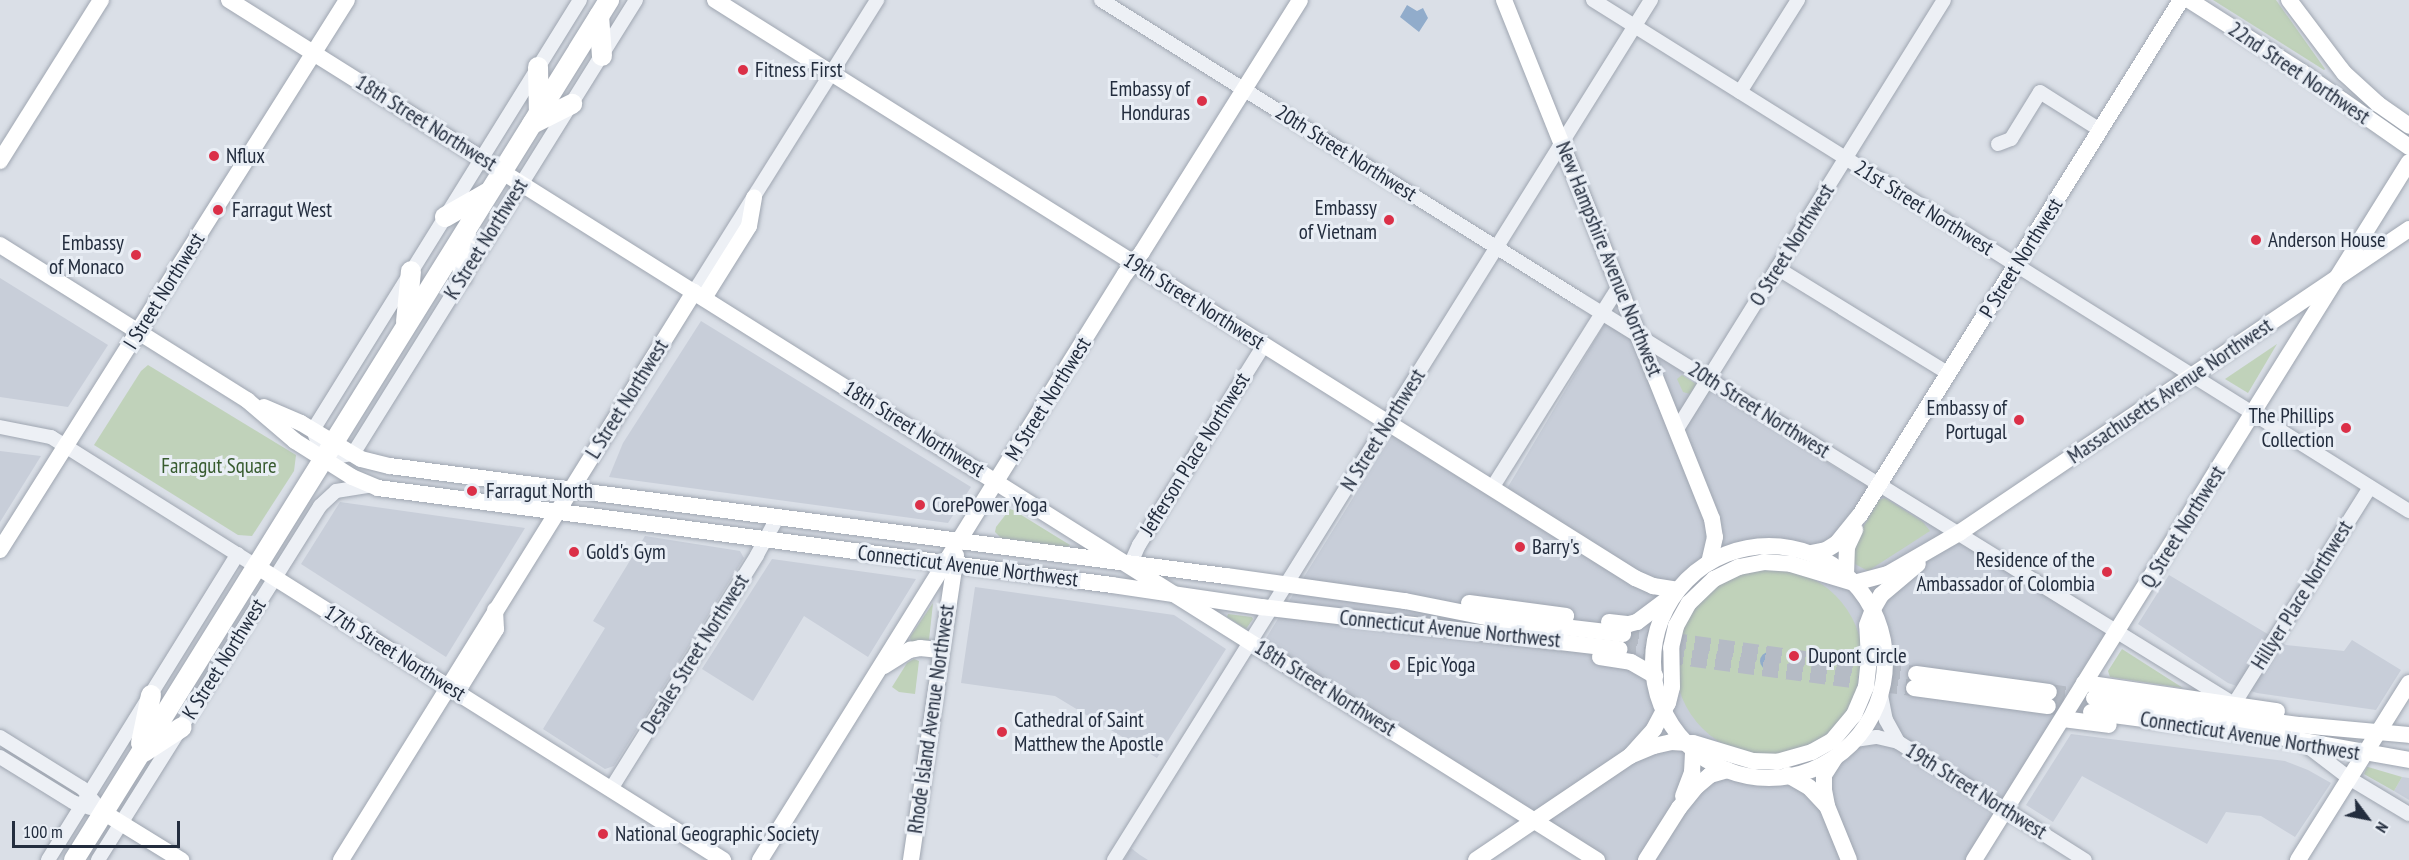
<!DOCTYPE html>
<html>
<head>
<meta charset="utf-8">
<style>
	body { margin:0 }
	#map { position:relative; width:2409px; height:860px; overflow:hidden; background:#dadfe7; font-family:"PT Sans Narrow",sans-serif }
	div>[style] { position:absolute }
	[style*='--x'] { left:calc(var(--x)*1px); top:calc(var(--y)*1px); width:calc(var(--w)*1px); rotate:calc(var(--a)*1deg) }
	.built>* { inset:0; background:#c8ced9 }
	.green>* { inset:0; background:#c0d2ba }
	.round { border-radius:50% }
	.water>* { inset:0; background:#91accb }
	.major-tunnel>* { height:16px; margin-top:-8px; transform-origin:0; background:repeating-linear-gradient(90deg,#b5bbc5 0 16px,transparent 0 24px) }
	.roads { filter:drop-shadow(0 0 2px #9fa6b1) drop-shadow(0 0 2px #9fa6b1) }
	.minor>* { height:14px; margin:-7px; padding:0 7px; transform-origin:7px; border-radius:7px; background:#edf0f5 }
	.major>* { height:16px; margin:-8px; padding:0 8px; transform-origin:8px; border-radius:8px; background:#fff }
	.major>.ring { margin:-8px; padding:0; box-sizing:content-box; background:none; border:16px solid #fff; border-radius:50% }
	.highway>* { height:20px; margin:-10px; padding:0 10px; transform-origin:10px; border-radius:10px; background:#fff }
	.dots>* { width:16px; height:16px; translate:-50% -50%; box-sizing:border-box; border:3px solid #e9eef5; border-radius:50% }
	span { translate:-50% -50%; white-space:nowrap; text-align:center; line-height:1.15; -webkit-text-stroke:6px #e9eef5; paint-order:stroke }
	.poi-label { font-size:21px; color:#232d3e }
	.left { translate:0 -50%; text-align:left }
	.right { translate:-100% -50%; text-align:right }
	.street-label { font-size:21px; color:#232d3e }
	.park-label { font-size:21px; color:#375b2f }
	.north { position:absolute; left:2337px; top:788px; width:60px; height:60px; -webkit-text-stroke:4px #e9eef5; paint-order:stroke; rotate:122deg; font-size:16px; font-weight:700; line-height:24px; text-align:center; color:#232d3e }
	.north::after { content:''; display:block; margin:auto; width:21px; height:27px; background:#232d3e; clip-path:polygon(50% 0,100% 100%,50% 72%,0 100%) }
	.scale { position:absolute; left:12px; top:821px; width:168px; height:27px; box-sizing:border-box; border:3px solid #232d3e; border-top:0; padding-left:8px; font-size:18px; line-height:21px; white-space:nowrap; color:#232d3e; -webkit-text-stroke:4px #e9eef5; paint-order:stroke }
</style>
</head>
<body>
<div id="map">
	<div class="built">
		<i style="clip-path:polygon(0 278px,108px 345px,68px 407px,0 397px)"></i>
		<i style="clip-path:polygon(701px 321px,971px 487px,948px 523px,609px 477px,623px 443px)"></i>
		<i style="clip-path:polygon(1605px 323px,1854px 479px,1893px 494px,2117px 630px,1974px 860px,1597px 860px,1260px 648px,1392px 435px,1499px 502px)"></i>
		<i style="clip-path:polygon(0 451px,41px 456px,0 522px)"></i>
		<i style="clip-path:polygon(340px 502px,525px 528px,446px 657px,301px 564px)"></i>
		<i style="clip-path:polygon(645px 536px,740px 551px,744px 558px,614px 766px,605px 769px,543px 729px,605px 628px,593px 621px)"></i>
		<i style="clip-path:polygon(772px 559px,916px 579px,868px 657px,804px 616px,753px 701px,702px 669px)"></i>
		<i style="clip-path:polygon(2169px 575px,2286px 645px,2344px 651px,2352px 640px,2401px 670px,2376px 710px,2257px 693px,2228px 683px,2138px 624px)"></i>
		<i style="clip-path:polygon(975px 587px,1174px 615px,1226px 649px,1157px 758px,1055px 696px,961px 683px)"></i>
		<i style="clip-path:polygon(2071px 734px,2285px 761px,2308px 770px,2331px 783px,2295px 837px,2261px 816px,2226px 812px,2207px 844px,2082px 776px,2053px 822px,2026px 805px)"></i>
		<i style="clip-path:polygon(2402px 777px,2409px 778px,2409px 800px,2394px 791px)"></i>
		<i style="clip-path:polygon(1131px 848px,1140px 855px,1148px 860px,1124px 860px)"></i>
	</div>
	<div class="green">
		<i style="clip-path:polygon(2213px 0,2276px 0,2325px 69px,2324px 70px)"></i>
		<i style="clip-path:polygon(2277px 344px,2248px 393px,2225px 379px)"></i>
		<i style="clip-path:polygon(148px 365px,296px 455px,294px 471px,252px 536px,238px 535px,94px 445px,141px 371px)"></i>
		<i style="clip-path:polygon(1682px 375px,1696px 384px,1690px 394px,1683px 392px,1677px 379px)"></i>
		<i style="clip-path:polygon(1885px 498px,1923px 522px,1930px 531px,1868px 571px,1853px 563px,1850px 550px,1879px 500px)"></i>
		<i style="clip-path:polygon(1010px 509px,1013px 510px,1070px 545px,1068px 547px,1001px 538px,995px 532px,996px 527px)"></i>
		<i class="round" style="left:1675px;top:568px;width:188px;height:188px"></i>
		<i style="clip-path:polygon(933px 603px,929px 640px,911px 643px,910px 637px)"></i>
		<i style="clip-path:polygon(1228px 614px,1252px 617px,1253px 619px,1246px 629px,1227px 617px)"></i>
		<i style="clip-path:polygon(2122px 649px,2183px 688px,2110px 677px,2108px 671px)"></i>
		<i style="clip-path:polygon(914px 659px,919px 661px,915px 694px,899px 692px,892px 687px,907px 663px)"></i>
		<i style="clip-path:polygon(2367px 767px,2368px 767px,2402px 777px,2394px 791px,2364px 774px)"></i>
	</div>
	<div class="water">
		<i style="clip-path:polygon(1407px 5px,1417px 11px,1423px 8px,1428px 18px,1419px 32px,1400px 17px)"></i>
		<i class="round" style="left:1760px;top:652px;width:18px;height:18px"></i>
	</div>
	<div class="major-tunnel">
		<i style="--x:1623;--y:634;--w:296;--a:7.8"></i>
		<i style="--x:1620;--y:649;--w:297;--a:7.6"></i>
		<i style="--x:2049;--y:692;--w:41;--a:8.3"></i>
		<i style="--x:2048;--y:706;--w:43;--a:7.9"></i>
	</div>
	<div class="roads">
		<div class="minor">
			<i style="--x:580;--y:0;--w:506;--a:121.84"></i>
			<i style="--x:313;--y:430;--w:31;--a:69"></i>
			<i style="--x:324;--y:459;--w:29;--a:-10"></i>
			<i style="--x:353;--y:454;--w:535;--a:-58.06"></i>
			<i style="--x:1101;--y:0;--w:564;--a:32.03"></i>
			<i style="--x:1579;--y:299;--w:770;--a:31.73"></i>
			<i style="--x:2234;--y:704;--w:256;--a:-57.9"></i>
			<i style="--x:1593;--y:0;--w:963;--a:32.06"></i>
			<i style="--x:1740;--y:92;--w:109;--a:-57.8"></i>
			<i style="--x:1998;--y:144;--w:14;--a:-21"></i>
			<i style="--x:2011;--y:139;--w:55;--a:-58.3"></i>
			<i style="--x:2040;--y:92;--w:71;--a:32.3"></i>
			<i style="--x:1777;--y:268;--w:202;--a:31.6"></i>
			<i style="--x:694;--y:292;--w:345;--a:-57.9"></i>
			<i style="--x:0;--y:427;--w:52;--a:11.1"></i>
			<i style="--x:51;--y:437;--w:242;--a:32.2"></i>
			<i style="--x:1677;--y:429;--w:505;--a:-58.1"></i>
			<i style="--x:1492;--y:488;--w:239;--a:-57.8"></i>
			<i style="--x:1130;--y:565;--w:22;--a:-66"></i>
			<i style="--x:1139;--y:545;--w:236;--a:-58"></i>
			<i style="--x:1881;--y:695;--w:25;--a:79"></i>
			<i style="--x:1886;--y:720;--w:25;--a:61"></i>
			<i style="--x:0;--y:737;--w:97;--a:31.9"></i>
			<i style="--x:82;--y:788;--w:32;--a:49"></i>
			<i style="--x:1855;--y:740;--w:22;--a:-8"></i>
			<i style="--x:1877;--y:737;--w:22;--a:13"></i>
			<i style="--x:1898;--y:742;--w:221;--a:32.3"></i>
			<i style="--x:2303;--y:743;--w:58;--a:37.3"></i>
			<i style="--x:2349;--y:778;--w:70;--a:31"></i>
			<i style="--x:0;--y:757;--w:86;--a:31.7"></i>
			<i style="--x:73;--y:802;--w:18;--a:19"></i>
			<i style="--x:611;--y:789;--w:276;--a:-58"></i>
			<i style="--x:757;--y:555;--w:42;--a:-61.6"></i>
			<i style="--x:48;--y:860;--w:360;--a:-58.2"></i>
			<i style="--x:98;--y:860;--w:418;--a:-57.9"></i>
			<i style="--x:320;--y:506;--w:22;--a:-43"></i>
			<i style="--x:336;--y:491;--w:33;--a:-9"></i>
			<i style="--x:1114;--y:860;--w:1014;--a:-58.02"></i>
		</div>
		<div class="major">
			<i style="--x:229;--y:0;--w:1616;--a:32.16"></i>
			<i style="--x:715;--y:0;--w:1087;--a:32.14"></i>
			<i style="--x:1635;--y:578;--w:20;--a:24"></i>
			<i style="--x:1653;--y:586;--w:24;--a:9"></i>
			<i style="--x:1504;--y:0;--w:559;--a:68.16"></i>
			<i style="--x:1712;--y:519;--w:18;--a:81"></i>
			<i style="--x:1715;--y:537;--w:26;--a:103"></i>
			<i style="--x:2189;--y:0;--w:134;--a:32.5"></i>
			<i style="--x:2302;--y:72;--w:131;--a:35"></i>
			<i style="--x:2289;--y:0;--w:91;--a:53"></i>
			<i style="--x:2344;--y:73;--w:46;--a:42.4"></i>
			<i style="--x:2378;--y:104;--w:38;--a:35"></i>
			<i style="--x:0;--y:161;--w:190;--a:-57.9"></i>
			<i style="--x:0;--y:245;--w:292;--a:32.1"></i>
			<i style="--x:247;--y:400;--w:63;--a:40.5"></i>
			<i style="--x:295;--y:441;--w:67;--a:32.3"></i>
			<i style="--x:352;--y:477;--w:28;--a:23"></i>
			<i style="--x:378;--y:488;--w:740;--a:7.53"></i>
			<i style="--x:1112;--y:585;--w:151;--a:8.4"></i>
			<i style="--x:1261;--y:607;--w:361;--a:6.7"></i>
			<i style="--x:704;--y:298;--w:85;--a:-58"></i>
			<i style="--x:749;--y:226;--w:29;--a:-80"></i>
			<i style="--x:264;--y:407;--w:40;--a:23.4"></i>
			<i style="--x:301;--y:423;--w:70;--a:31"></i>
			<i style="--x:361;--y:459;--w:30;--a:14"></i>
			<i style="--x:390;--y:466;--w:843;--a:7.5"></i>
			<i style="--x:1226;--y:576;--w:181;--a:8"></i>
			<i style="--x:1405;--y:601;--w:92;--a:11.3"></i>
			<i style="--x:1495;--y:619;--w:129;--a:6.7"></i>
			<i class="ring" style="left:1653px;top:546px;width:216px;height:216px"></i>
			<i style="--x:0;--y:550;--w:650;--a:-57.75"></i>
			<i style="--x:1811;--y:553;--w:15;--a:-11"></i>
			<i style="--x:1826;--y:550;--w:13;--a:-32"></i>
			<i style="--x:1837;--y:543;--w:36;--a:-51"></i>
			<i style="--x:1860;--y:515;--w:607;--a:-58.06"></i>
			<i style="--x:256;--y:566;--w:552;--a:32.19"></i>
			<i style="--x:1846;--y:575;--w:28;--a:-88"></i>
			<i style="--x:1847;--y:547;--w:19;--a:-65"></i>
			<i style="--x:1469;--y:603;--w:98;--a:7.6"></i>
			<i style="--x:1609;--y:622;--w:20;--a:6"></i>
			<i style="--x:1629;--y:624;--w:8;--a:-14"></i>
			<i style="--x:1637;--y:622;--w:41;--a:-37.1"></i>
			<i style="--x:1600;--y:657;--w:31;--a:9"></i>
			<i style="--x:1631;--y:662;--w:28;--a:30"></i>
			<i style="--x:884;--y:666;--w:31;--a:-32"></i>
			<i style="--x:910;--y:650;--w:10;--a:-11"></i>
			<i style="--x:920;--y:648;--w:20;--a:6"></i>
			<i style="--x:1916;--y:674;--w:134;--a:7.7"></i>
			<i style="--x:2084;--y:683;--w:195;--a:8.3"></i>
			<i style="--x:1914;--y:688;--w:135;--a:7.7"></i>
			<i style="--x:457;--y:692;--w:74;--a:-58.2"></i>
			<i style="--x:496;--y:629;--w:19;--a:-93"></i>
			<i style="--x:2094;--y:698;--w:208;--a:7.5"></i>
			<i style="--x:2300;--y:725;--w:109;--a:5.2"></i>
			<i style="--x:2091;--y:712;--w:197;--a:7.6"></i>
			<i style="--x:2286;--y:738;--w:125;--a:10.1"></i>
			<i style="--x:2063;--y:719;--w:46;--a:7.4"></i>
			<i style="--x:1630;--y:756;--w:36;--a:-48"></i>
			<i style="--x:1654;--y:729;--w:30;--a:-62"></i>
			<i style="--x:1668;--y:703;--w:16;--a:-76"></i>
			<i style="--x:1672;--y:687;--w:39;--a:-91"></i>
			<i style="--x:1671;--y:648;--w:23;--a:-77"></i>
			<i style="--x:1676;--y:626;--w:26;--a:-61"></i>
			<i style="--x:1689;--y:603;--w:35;--a:-44"></i>
			<i style="--x:1714;--y:579;--w:28;--a:-26"></i>
			<i style="--x:1739;--y:567;--w:25;--a:-11"></i>
			<i style="--x:1764;--y:562;--w:27;--a:4"></i>
			<i style="--x:1791;--y:564;--w:66;--a:16.8"></i>
			<i style="--x:1854;--y:583;--w:35;--a:-15"></i>
			<i style="--x:1888;--y:574;--w:82;--a:-30"></i>
			<i style="--x:1959;--y:533;--w:543;--a:-34.04"></i>
			<i style="--x:1835;--y:758;--w:20;--a:123"></i>
			<i style="--x:1824;--y:775;--w:15;--a:90"></i>
			<i style="--x:1824;--y:790;--w:16;--a:79"></i>
			<i style="--x:1827;--y:806;--w:58;--a:67.8"></i>
			<i style="--x:1788;--y:775;--w:24;--a:30"></i>
			<i style="--x:1809;--y:787;--w:25;--a:47"></i>
			<i style="--x:1683;--y:796;--w:26;--a:-69"></i>
			<i style="--x:1692;--y:772;--w:22;--a:-87"></i>
			<i style="--x:103;--y:812;--w:92;--a:31.6"></i>
			<i style="--x:341;--y:860;--w:669;--a:-58.14"></i>
			<i style="--x:760;--y:860;--w:690;--a:-58.08"></i>
			<i style="--x:1125;--y:274;--w:28;--a:-52"></i>
			<i style="--x:1142;--y:252;--w:297;--a:-57.9"></i>
			<i style="--x:911;--y:860;--w:308;--a:-81.6"></i>
			<i style="--x:1476;--y:860;--w:186;--a:-34"></i>
			<i style="--x:1630;--y:756;--w:26;--a:-23"></i>
			<i style="--x:1654;--y:746;--w:17;--a:-13"></i>
			<i style="--x:1671;--y:742;--w:22;--a:3"></i>
			<i style="--x:1693;--y:743;--w:63;--a:16.7"></i>
			<i style="--x:1753;--y:761;--w:24;--a:2"></i>
			<i style="--x:1777;--y:762;--w:36;--a:-16"></i>
			<i style="--x:1812;--y:752;--w:23;--a:-29"></i>
			<i style="--x:1832;--y:741;--w:34;--a:-50"></i>
			<i style="--x:1854;--y:715;--w:30;--a:-67"></i>
			<i style="--x:1866;--y:687;--w:28;--a:-84"></i>
			<i style="--x:1869;--y:659;--w:34;--a:-93"></i>
			<i style="--x:1867;--y:625;--w:17;--a:-69"></i>
			<i style="--x:1873;--y:609;--w:16;--a:-60"></i>
			<i style="--x:1881;--y:595;--w:48;--a:-40"></i>
			<i style="--x:1646;--y:860;--w:62;--a:-57.6"></i>
			<i style="--x:1679;--y:808;--w:28;--a:-51"></i>
			<i style="--x:1697;--y:786;--w:17;--a:-40"></i>
			<i style="--x:1710;--y:775;--w:18;--a:-16"></i>
			<i style="--x:1974;--y:860;--w:822;--a:-58.07"></i>
			<i style="--x:2298;--y:860;--w:209;--a:-57.9"></i>
		</div>
		<div class="highway">
			<i style="--x:599;--y:16;--w:40;--a:85.7"></i>
			<i style="--x:538;--y:67;--w:46;--a:88.8"></i>
			<i style="--x:532;--y:124;--w:45;--a:-26.6"></i>
			<i style="--x:445;--y:217;--w:48;--a:-29.7"></i>
			<i style="--x:462;--y:277;--w:42;--a:-84.6"></i>
			<i style="--x:406;--y:322;--w:51;--a:-84.4"></i>
			<i style="--x:141;--y:743;--w:49;--a:-78.2"></i>
			<i style="--x:144;--y:752;--w:45;--a:-33.3"></i>
			<i style="--x:74;--y:860;--w:1013;--a:-58.11"></i>
		</div>
	</div>
	<div class="dots">
		<i style="left:743px;top:70px;background:#db3048"></i>
		<i style="left:1202px;top:101px;background:#db3048"></i>
		<i style="left:214px;top:156px;background:#db3048"></i>
		<i style="left:218px;top:210px;background:#db3048"></i>
		<i style="left:1389px;top:220px;background:#db3048"></i>
		<i style="left:2256px;top:240px;background:#db3048"></i>
		<i style="left:136px;top:255px;background:#db3048"></i>
		<i style="left:2019px;top:420px;background:#db3048"></i>
		<i style="left:2346px;top:428px;background:#db3048"></i>
		<i style="left:472px;top:491px;background:#db3048"></i>
		<i style="left:920px;top:505px;background:#db3048"></i>
		<i style="left:1520px;top:547px;background:#db3048"></i>
		<i style="left:574px;top:552px;background:#db3048"></i>
		<i style="left:2107px;top:572px;background:#db3048"></i>
		<i style="left:1794px;top:656px;background:#db3048"></i>
		<i style="left:1395px;top:665px;background:#db3048"></i>
		<i style="left:1002px;top:732px;background:#db3048"></i>
		<i style="left:603px;top:834px;background:#db3048"></i>
	</div>
	<div class="poi-label">
		<span class="left" style="left:755px;top:70px">Fitness First</span>
		<span class="right" style="left:1190px;top:101px">Embassy of<br>Honduras</span>
		<span class="left" style="left:226px;top:156px">Nflux</span>
		<span class="right" style="left:1377px;top:220px">Embassy<br>of Vietnam</span>
		<span class="left" style="left:232px;top:210px">Farragut West</span>
		<span class="left" style="left:2268px;top:240px">Anderson House</span>
		<span class="right" style="left:124px;top:255px">Embassy<br>of Monaco</span>
		<span class="right" style="left:2007px;top:420px">Embassy of<br>Portugal</span>
		<span class="right" style="left:2334px;top:428px">The Phillips<br>Collection</span>
		<span class="left" style="left:486px;top:491px">Farragut North</span>
		<span class="left" style="left:932px;top:505px">CorePower Yoga</span>
		<span class="left" style="left:1532px;top:547px">Barry's</span>
		<span class="left" style="left:586px;top:552px">Gold's Gym</span>
		<span class="right" style="left:2095px;top:572px">Residence of the<br>Ambassador of Colombia</span>
		<span class="left" style="left:1808px;top:656px">Dupont Circle</span>
		<span class="left" style="left:1407px;top:665px">Epic Yoga</span>
		<span class="left" style="left:1014px;top:732px">Cathedral of Saint<br>Matthew the Apostle</span>
		<span class="left" style="left:615px;top:834px">National Geographic Society</span>
	</div>
	<div class="street-label">
		<span style="left:2299px;top:73px;rotate:34deg">22nd Street Northwest</span>
		<span style="left:426px;top:123px;rotate:32deg">18th Street Northwest</span>
		<span style="left:1346px;top:153px;rotate:32deg">20th Street Northwest</span>
		<span style="left:1924px;top:208px;rotate:32deg">21st Street Northwest</span>
		<span style="left:486px;top:239px;rotate:-58deg">K Street Northwest</span>
		<span style="left:1792px;top:245px;rotate:-58deg">O Street Northwest</span>
		<span style="left:2021px;top:258px;rotate:-58deg">P Street Northwest</span>
		<span style="left:1609px;top:259px;rotate:68deg">New Hampshire Avenue Northwest</span>
		<span style="left:164px;top:291px;rotate:-58deg">I Street Northwest</span>
		<span style="left:1194px;top:301px;rotate:32deg">19th Street Northwest</span>
		<span style="left:2170px;top:391px;rotate:-34deg">Massachusetts Avenue Northwest</span>
		<span style="left:627px;top:399px;rotate:-58deg">L Street Northwest</span>
		<span style="left:1048px;top:399px;rotate:-58deg">M Street Northwest</span>
		<span style="left:1759px;top:410px;rotate:32deg">20th Street Northwest</span>
		<span style="left:914px;top:429px;rotate:32deg">18th Street Northwest</span>
		<span style="left:1383px;top:430px;rotate:-58deg">N Street Northwest</span>
		<span style="left:1195px;top:454px;rotate:-58deg">Jefferson Place Northwest</span>
		<span style="left:2183px;top:527px;rotate:-58deg">Q Street Northwest</span>
		<span style="left:968px;top:566px;rotate:7deg">Connecticut Avenue Northwest</span>
		<span style="left:2302px;top:595px;rotate:-58deg">Hillyer Place Northwest</span>
		<span style="left:1450px;top:629px;rotate:6deg">Connecticut Avenue Northwest</span>
		<span style="left:395px;top:653px;rotate:32deg">17th Street Northwest</span>
		<span style="left:695px;top:654px;rotate:-58deg">Desales Street Northwest</span>
		<span style="left:224px;top:659px;rotate:-58deg">K Street Northwest</span>
		<span style="left:1325px;top:688px;rotate:32deg">18th Street Northwest</span>
		<span style="left:931px;top:719px;rotate:-82deg">Rhode Island Avenue Northwest</span>
		<span style="left:2250px;top:736px;rotate:9deg">Connecticut Avenue Northwest</span>
		<span style="left:1976px;top:791px;rotate:32deg">19th Street Northwest</span>
	</div>
	<div class="park-label">
		<span style="left:219px;top:466px">Farragut Square</span>
	</div>
	<div class="north">N</div>
	<div class="scale">100 m</div>
</div>
</body>
</html>
